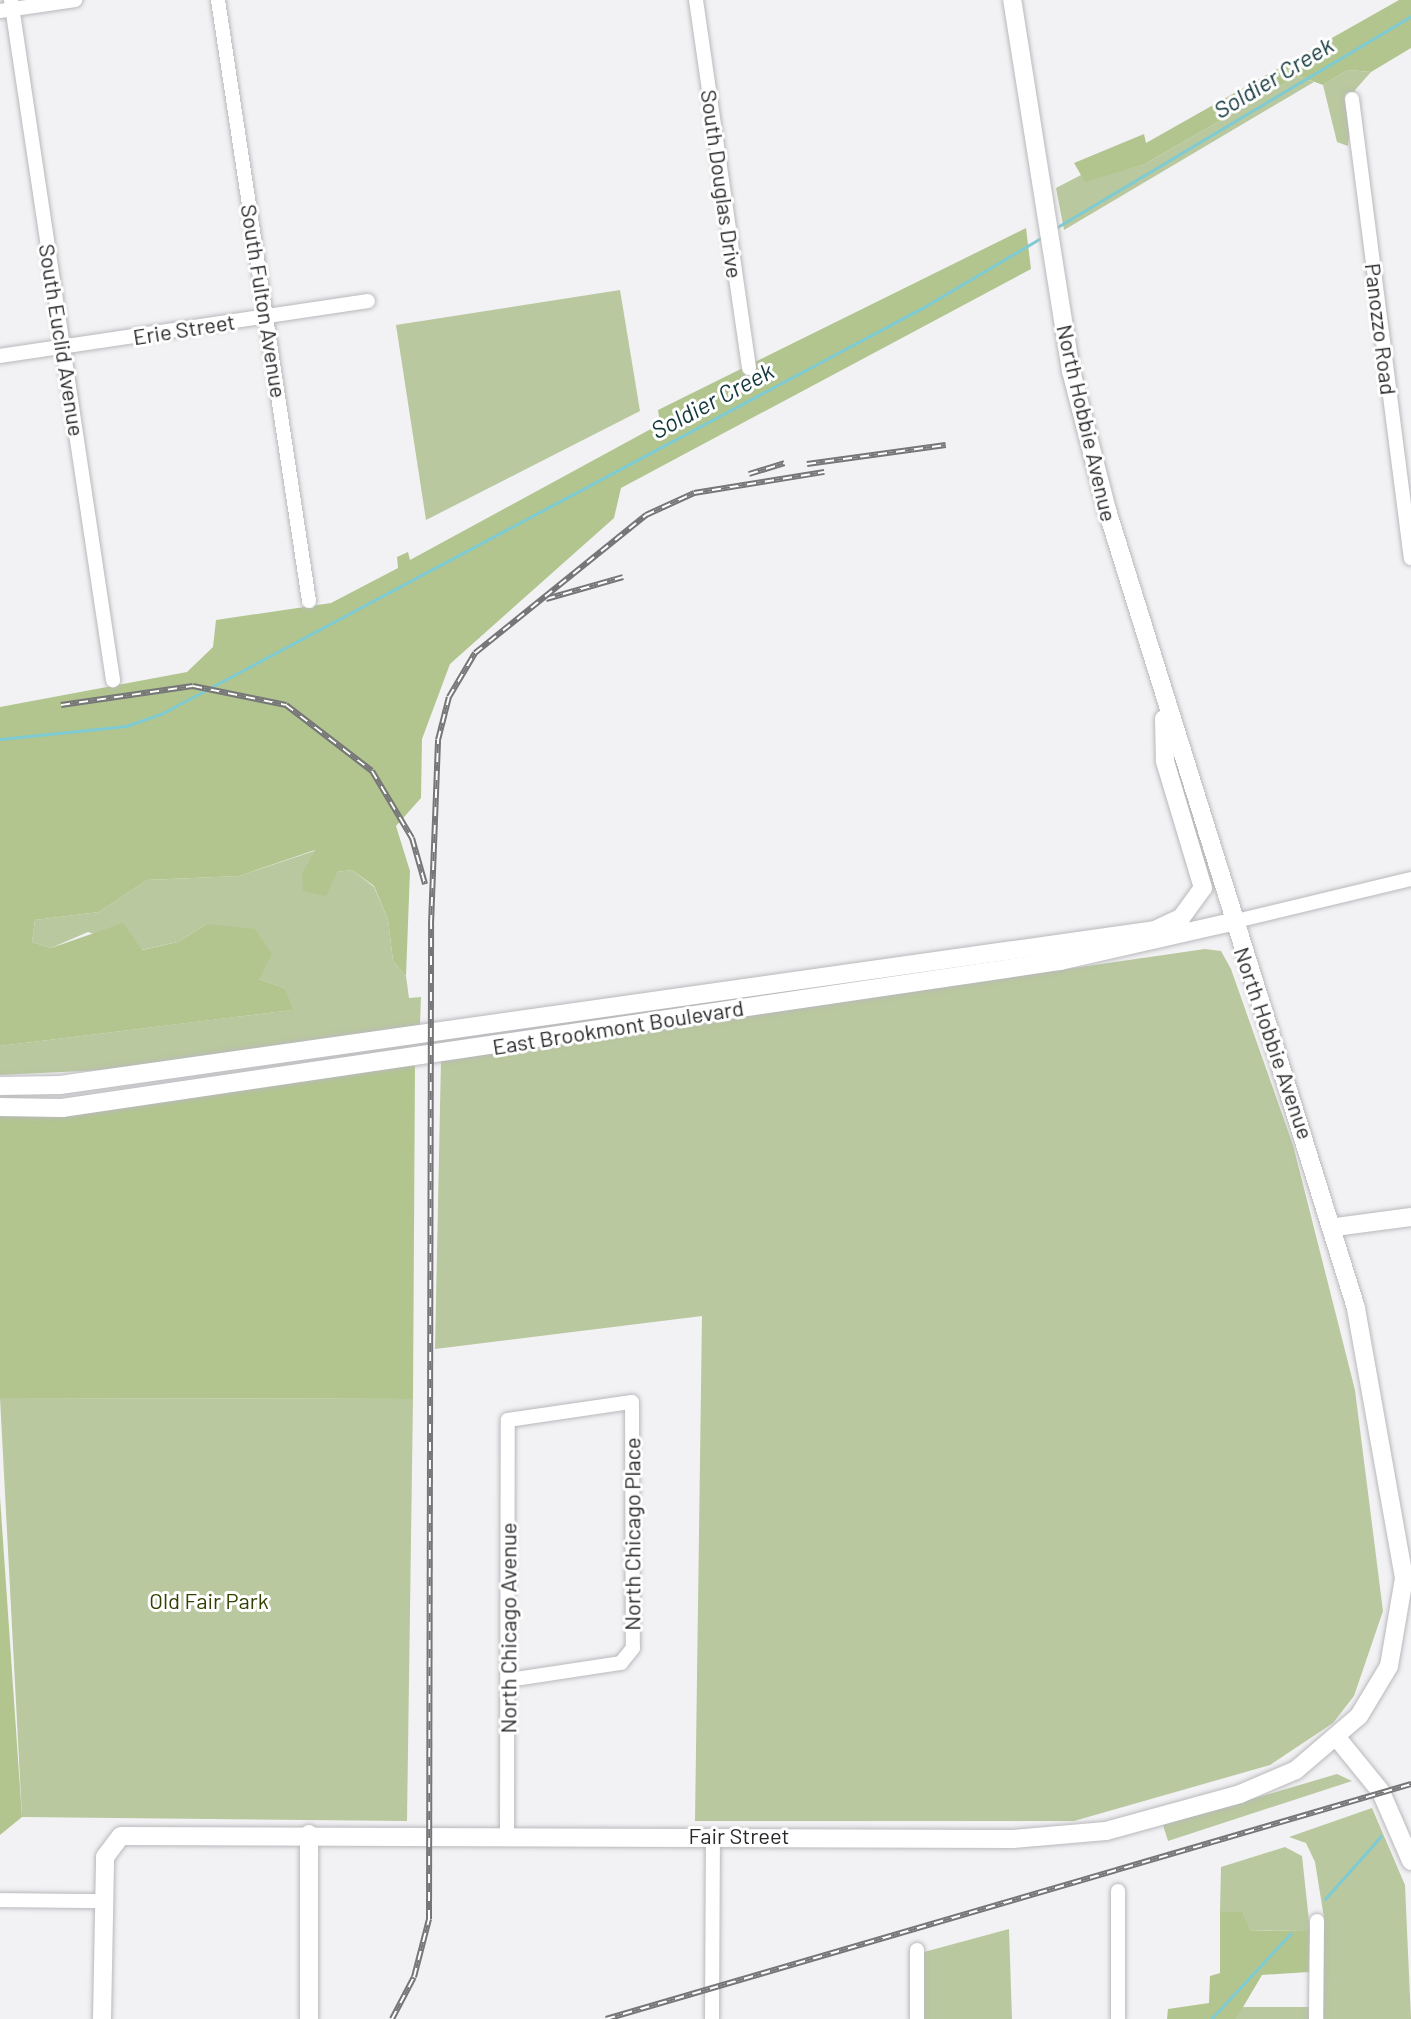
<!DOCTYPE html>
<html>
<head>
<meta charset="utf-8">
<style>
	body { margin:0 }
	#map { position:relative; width:1411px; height:2019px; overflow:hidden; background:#f2f2f5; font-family:Barlow,sans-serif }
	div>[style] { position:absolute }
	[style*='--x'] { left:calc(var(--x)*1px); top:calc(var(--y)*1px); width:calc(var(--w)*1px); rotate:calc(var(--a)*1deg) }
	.green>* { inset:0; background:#b9c89e }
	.forest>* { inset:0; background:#b2c58f }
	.stream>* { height:3px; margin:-1.5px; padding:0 1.5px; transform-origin:1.5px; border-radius:1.5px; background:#7fcbd3 }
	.roads { filter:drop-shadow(0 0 2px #b9b9bc) drop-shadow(0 0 2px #b9b9bc) }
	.minor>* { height:14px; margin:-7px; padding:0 7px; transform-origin:7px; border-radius:7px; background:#fff }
	.major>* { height:18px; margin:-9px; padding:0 9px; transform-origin:9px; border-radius:9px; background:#fff }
	.rail>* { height:6px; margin-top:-3px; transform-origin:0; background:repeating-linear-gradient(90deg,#fff 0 9px,#767678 0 18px); box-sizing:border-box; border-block:2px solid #767678 }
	span { translate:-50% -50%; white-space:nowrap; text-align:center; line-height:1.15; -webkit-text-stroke:6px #fff; paint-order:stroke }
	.street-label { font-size:22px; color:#2a2a2b }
	.park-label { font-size:22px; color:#324102 }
	.water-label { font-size:24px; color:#13383c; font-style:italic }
</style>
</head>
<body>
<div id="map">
	<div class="green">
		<i style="clip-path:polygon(1348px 70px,1371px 72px,1355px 90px,1348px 146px,1337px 142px,1323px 85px)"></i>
		<i style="clip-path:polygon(1298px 76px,1314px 82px,1064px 230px,1056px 188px,1081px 175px,1085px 181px,1143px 165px)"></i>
		<i style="clip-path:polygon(620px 290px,640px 411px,426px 520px,396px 325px)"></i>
		<i style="clip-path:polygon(317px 850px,337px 872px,352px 870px,374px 887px,388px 920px,393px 961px,406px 976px,409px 998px,421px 997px,420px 1025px,104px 1070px,0 1075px,0 1046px,292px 1010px,285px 988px,259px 979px,207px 924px,178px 942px,141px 950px,88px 932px,51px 948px,32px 942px,35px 920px,99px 912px,147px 880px,239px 876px)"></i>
		<i style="clip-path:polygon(1205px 949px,1221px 951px,1231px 969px,1293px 1145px,1355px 1390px,1383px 1611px,1354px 1696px,1333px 1723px,1270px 1765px,1074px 1821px,695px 1821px,702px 1316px,435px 1349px,441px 1059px)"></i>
		<i style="clip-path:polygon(0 1398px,413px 1399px,407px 1821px,22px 1817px)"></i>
		<i style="clip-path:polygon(1337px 1774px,1352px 1781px,1168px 1841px,1163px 1825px)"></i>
		<i style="clip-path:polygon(1372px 1808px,1405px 1885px,1411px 2019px,1324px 2019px,1324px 1918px,1315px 1862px,1306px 1843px,1289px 1837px)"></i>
		<i style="clip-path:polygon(1285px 1847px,1302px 1856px,1310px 1930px,1249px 1931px,1243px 1912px,1220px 1912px,1221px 1867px)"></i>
		<i style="clip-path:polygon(1009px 1929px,1012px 2019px,921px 2019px,924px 1952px)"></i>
		<i style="clip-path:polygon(1239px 2007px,1309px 2007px,1309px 2019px,1236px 2019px)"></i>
	</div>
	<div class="forest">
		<i style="clip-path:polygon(1399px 0,1411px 0,1411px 48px,1371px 72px,1348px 70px,1323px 85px,1298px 76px,1143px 165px,1085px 182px,1074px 163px,1144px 134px,1146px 143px)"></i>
		<i style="clip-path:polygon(1026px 228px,1031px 269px,621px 488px,614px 518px,450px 664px,422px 739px,421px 798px,396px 826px,410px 871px,406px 976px,393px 961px,388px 920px,374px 886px,352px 870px,337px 872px,326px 896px,303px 891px,302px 874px,315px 850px,239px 876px,147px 880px,99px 912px,35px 920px,32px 942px,51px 948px,123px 923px,142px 950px,178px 942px,207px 924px,255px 929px,272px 954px,259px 979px,285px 988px,293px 1010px,0 1046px,0 707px,187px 672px,213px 647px,216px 620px,331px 603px,398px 568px,397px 557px,408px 552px,410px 560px,660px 424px,658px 410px)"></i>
		<i style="clip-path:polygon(415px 1064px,413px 1399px,0 1398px,0 1115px)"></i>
		<i style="clip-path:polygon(0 1497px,22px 1817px,0 1835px)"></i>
		<i style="clip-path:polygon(1220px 1912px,1243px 1912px,1250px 1931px,1310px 1930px,1309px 1972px,1262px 1975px,1236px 2019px,1167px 2019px,1168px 2009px,1209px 2003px,1210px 1976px,1220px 1973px)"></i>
	</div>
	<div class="stream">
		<i style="--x:1054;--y:229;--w:416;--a:-30.8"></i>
		<i style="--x:0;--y:739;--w:127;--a:-5.9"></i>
		<i style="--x:126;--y:726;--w:37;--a:-19"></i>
		<i style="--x:161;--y:714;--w:865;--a:-28.08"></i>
		<i style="--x:924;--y:307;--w:139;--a:-30.6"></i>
		<i style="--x:1325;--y:1899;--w:84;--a:-48.4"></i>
		<i style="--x:1211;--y:2019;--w:117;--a:-47.1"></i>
	</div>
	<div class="roads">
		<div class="minor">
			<i style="--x:11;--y:0;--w:688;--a:81.47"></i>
			<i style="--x:218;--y:0;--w:608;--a:81.39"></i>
			<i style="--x:696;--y:0;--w:372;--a:81.8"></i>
			<i style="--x:0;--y:11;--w:76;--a:-8.3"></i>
			<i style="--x:1352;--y:99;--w:463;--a:82.7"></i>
			<i style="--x:0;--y:356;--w:372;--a:-8.5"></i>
			<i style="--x:1232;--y:922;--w:184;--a:-13.5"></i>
			<i style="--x:507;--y:1837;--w:417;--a:-89.9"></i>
			<i style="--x:508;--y:1420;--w:125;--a:-8.3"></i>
			<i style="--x:632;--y:1402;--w:246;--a:89.8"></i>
			<i style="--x:633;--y:1648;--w:19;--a:129"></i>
			<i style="--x:621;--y:1663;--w:114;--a:171.4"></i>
			<i style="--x:0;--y:1900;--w:102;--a:0.6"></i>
			<i style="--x:712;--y:2019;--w:183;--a:-89.7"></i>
			<i style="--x:917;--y:2019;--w:69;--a:-90"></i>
			<i style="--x:1118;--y:2019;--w:128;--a:-90"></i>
			<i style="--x:1316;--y:2019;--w:98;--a:-89.4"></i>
		</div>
		<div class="major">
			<i style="--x:1155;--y:930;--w:29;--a:-25"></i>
			<i style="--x:1181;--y:918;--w:37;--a:-54"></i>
			<i style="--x:1203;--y:888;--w:133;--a:-106.7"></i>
			<i style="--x:1165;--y:761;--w:42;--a:-91.4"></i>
			<i style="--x:0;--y:1086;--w:60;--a:-1"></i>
			<i style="--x:60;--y:1085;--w:1105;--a:-8.06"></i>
			<i style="--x:0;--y:1107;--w:62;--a:0.9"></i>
			<i style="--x:62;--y:1108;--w:1009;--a:-8.38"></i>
			<i style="--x:1060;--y:961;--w:176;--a:-12.8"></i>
			<i style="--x:1336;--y:1227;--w:76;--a:-7.6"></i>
			<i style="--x:1338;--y:1739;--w:68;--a:50.9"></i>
			<i style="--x:1381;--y:1792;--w:75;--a:66.5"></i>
			<i style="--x:102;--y:2019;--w:162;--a:-88.9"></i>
			<i style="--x:105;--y:1857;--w:26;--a:-53"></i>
			<i style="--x:121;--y:1836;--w:892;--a:0.19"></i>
			<i style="--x:1013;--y:1839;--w:93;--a:-4.9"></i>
			<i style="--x:1106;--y:1831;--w:139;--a:-15.4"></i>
			<i style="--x:1240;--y:1794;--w:61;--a:-23.2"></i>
			<i style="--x:1296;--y:1770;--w:83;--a:-40.6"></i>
			<i style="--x:1359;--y:1716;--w:58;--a:-59"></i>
			<i style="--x:1389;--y:1666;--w:89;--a:-80.3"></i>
			<i style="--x:1404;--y:1578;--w:274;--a:-100.1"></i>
			<i style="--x:1356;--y:1308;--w:836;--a:-107.33"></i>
			<i style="--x:1107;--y:510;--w:144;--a:-104.5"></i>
			<i style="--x:1071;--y:371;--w:376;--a:-99"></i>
			<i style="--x:309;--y:2019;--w:185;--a:-90"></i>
		</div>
	</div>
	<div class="rail">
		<i style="--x:807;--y:464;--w:140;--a:-7.8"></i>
		<i style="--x:749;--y:474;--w:37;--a:-17"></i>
		<i style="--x:546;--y:599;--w:80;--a:-15.9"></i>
		<i style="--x:61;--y:705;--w:133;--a:-8.2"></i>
		<i style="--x:193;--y:686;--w:95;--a:11.5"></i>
		<i style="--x:286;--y:705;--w:108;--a:37.5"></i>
		<i style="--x:372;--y:771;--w:78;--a:59.2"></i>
		<i style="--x:412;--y:838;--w:48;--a:74.2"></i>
		<i style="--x:392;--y:2019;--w:47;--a:-62.4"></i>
		<i style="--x:414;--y:1977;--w:60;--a:-75.5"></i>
		<i style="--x:429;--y:1919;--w:995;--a:-89.88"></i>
		<i style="--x:431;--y:924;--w:184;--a:-87.8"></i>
		<i style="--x:438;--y:740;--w:44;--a:-75.7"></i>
		<i style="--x:449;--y:697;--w:51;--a:-59.4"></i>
		<i style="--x:475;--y:653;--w:220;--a:-38.9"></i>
		<i style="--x:646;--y:515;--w:53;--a:-24.6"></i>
		<i style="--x:694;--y:493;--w:132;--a:-9.2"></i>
		<i style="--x:606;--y:2019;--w:839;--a:-16.27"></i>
	</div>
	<div class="street-label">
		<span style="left:722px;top:184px;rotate:82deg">South Douglas Drive</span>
		<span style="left:264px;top:301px;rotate:81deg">South Fulton Avenue</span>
		<span style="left:184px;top:329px;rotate:-9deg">Erie Street</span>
		<span style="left:1381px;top:329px;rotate:83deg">Panozzo Road</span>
		<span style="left:62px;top:340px;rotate:81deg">South Euclid Avenue</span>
		<span style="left:1087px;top:423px;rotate:77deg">North Hobbie Avenue</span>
		<span style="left:618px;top:1027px;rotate:-9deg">East Brookmont Boulevard</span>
		<span style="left:1274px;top:1043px;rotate:71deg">North Hobbie Avenue</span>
		<span style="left:632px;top:1534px;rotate:-90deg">North Chicago Place</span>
		<span style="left:508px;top:1628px;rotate:-90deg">North Chicago Avenue</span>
		<span style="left:739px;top:1836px">Fair Street</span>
	</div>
	<div class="park-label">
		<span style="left:209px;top:1601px">Old Fair Park</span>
	</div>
	<div class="water-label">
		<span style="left:1273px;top:77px;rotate:-31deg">Soldier Creek</span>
		<span style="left:712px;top:400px;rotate:-28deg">Soldier Creek</span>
	</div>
</div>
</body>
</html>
